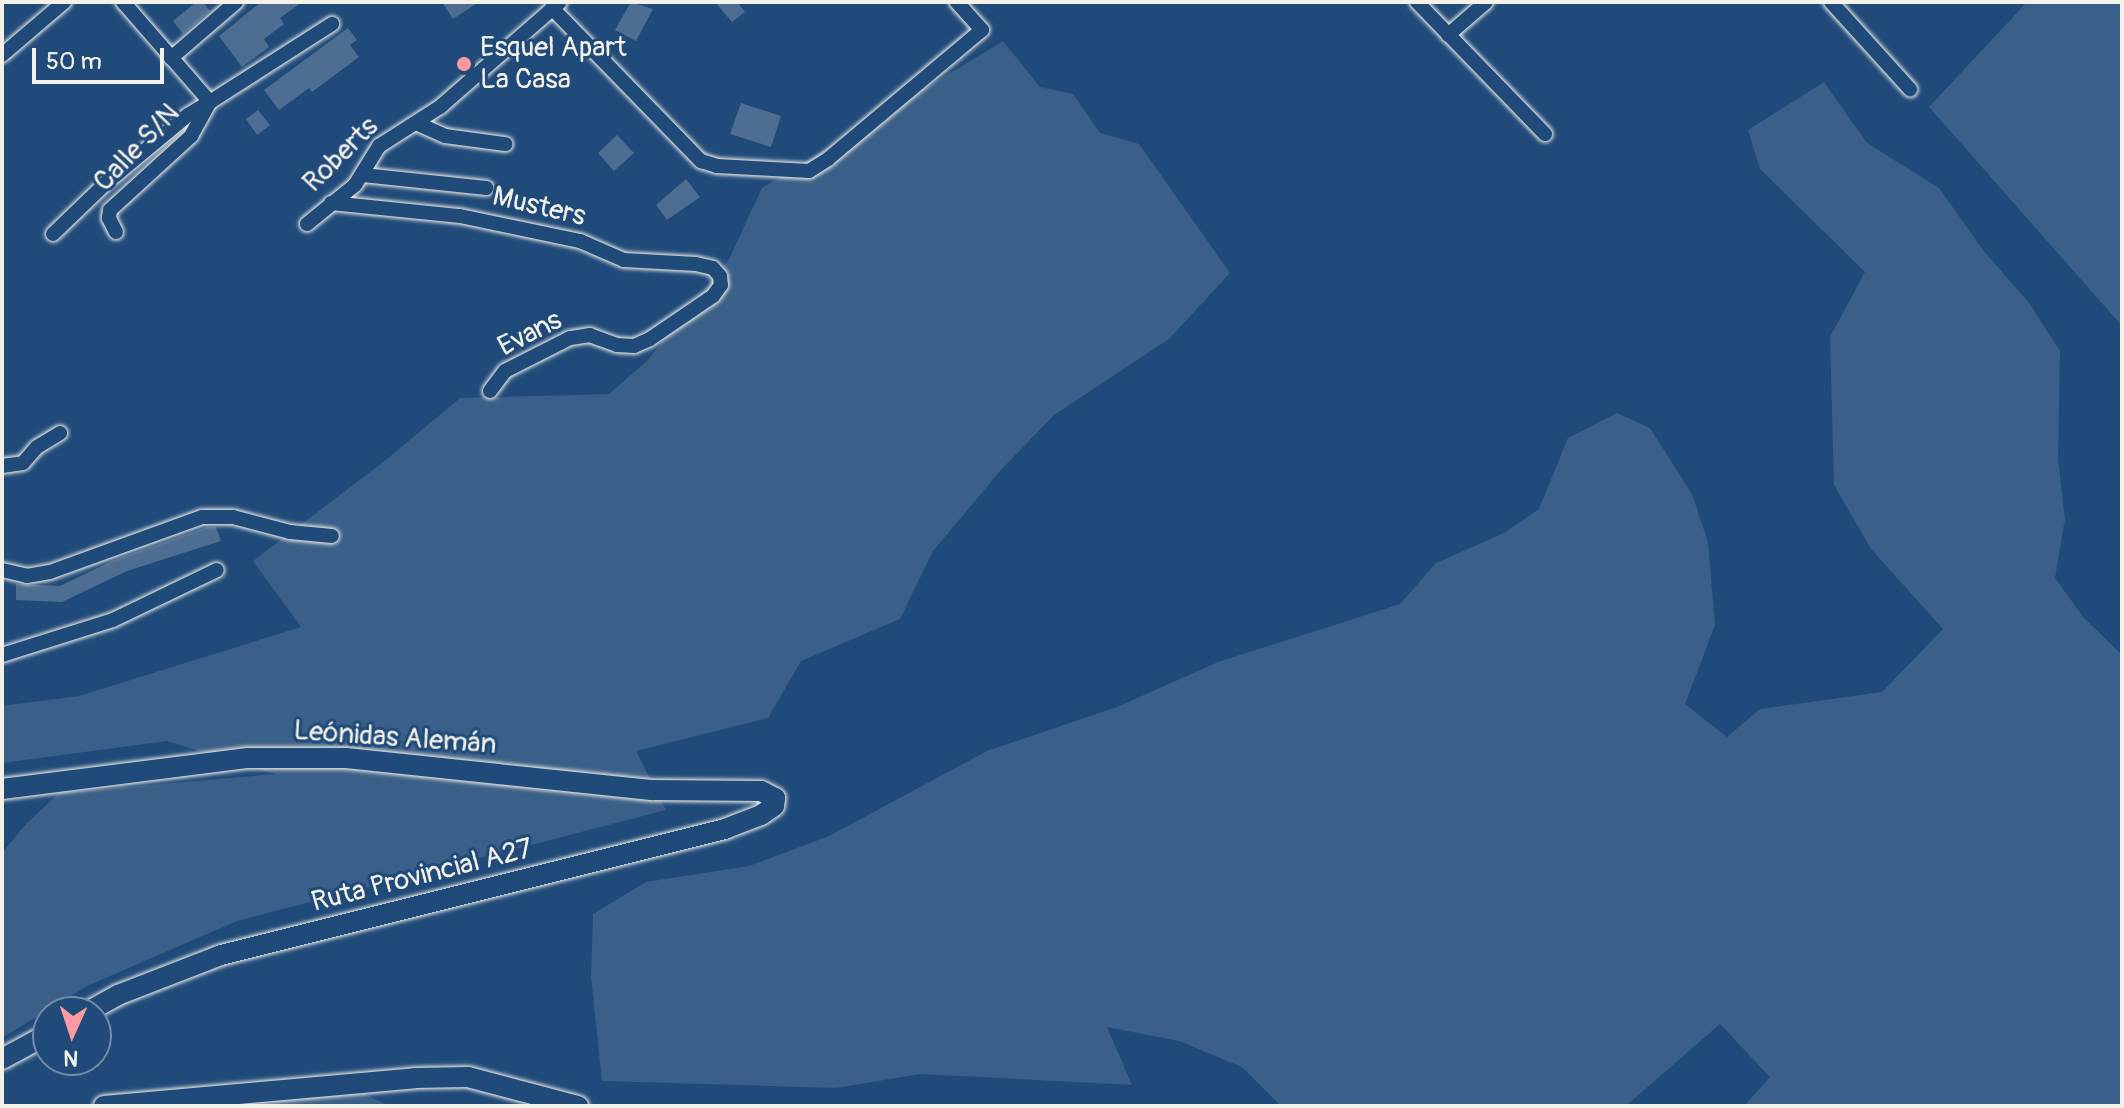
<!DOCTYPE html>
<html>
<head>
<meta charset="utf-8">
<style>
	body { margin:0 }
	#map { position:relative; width:2124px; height:1108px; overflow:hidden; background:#1f4a7a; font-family:Pangolin,sans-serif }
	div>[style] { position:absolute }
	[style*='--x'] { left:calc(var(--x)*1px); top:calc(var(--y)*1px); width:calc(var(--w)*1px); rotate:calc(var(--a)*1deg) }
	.green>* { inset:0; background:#3a5f88 }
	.building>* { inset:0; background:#4d6e92 }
	.roads { filter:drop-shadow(0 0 2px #f4f1e8) drop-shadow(0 0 2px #f4f1e8) }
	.street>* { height:14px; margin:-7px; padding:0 7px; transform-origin:7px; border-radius:7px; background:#1f4a7a }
	.secondary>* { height:20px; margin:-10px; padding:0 10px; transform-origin:10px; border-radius:10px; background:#1f4a7a }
	.dots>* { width:22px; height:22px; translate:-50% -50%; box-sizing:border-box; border:4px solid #1f4a7a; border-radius:50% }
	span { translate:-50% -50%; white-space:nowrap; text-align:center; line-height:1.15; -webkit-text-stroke:6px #1f4a7a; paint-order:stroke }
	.poi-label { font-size:28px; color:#f4f1e8 }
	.left { translate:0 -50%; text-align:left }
	.street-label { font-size:28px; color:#f4f1e8 }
	.frame { position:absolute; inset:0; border:4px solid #f4f1e8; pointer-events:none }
	.north { position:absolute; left:32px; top:996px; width:80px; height:80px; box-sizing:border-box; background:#1f4a7a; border:2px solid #748da6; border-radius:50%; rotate:183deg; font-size:22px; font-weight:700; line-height:32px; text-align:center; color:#f4f1e8 }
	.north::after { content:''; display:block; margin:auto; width:28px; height:36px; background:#ff9aa2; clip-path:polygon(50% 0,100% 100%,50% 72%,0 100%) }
	.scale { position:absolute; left:32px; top:48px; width:132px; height:36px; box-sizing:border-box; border:4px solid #f4f1e8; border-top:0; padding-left:10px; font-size:24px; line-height:28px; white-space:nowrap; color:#f4f1e8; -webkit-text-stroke:6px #1f4a7a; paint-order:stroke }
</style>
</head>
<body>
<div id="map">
	<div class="green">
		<i style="clip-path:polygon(2027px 2px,2122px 2px,2122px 326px,1929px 107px)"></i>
		<i style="clip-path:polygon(1003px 41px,1040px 87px,1073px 94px,1100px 133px,1139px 144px,1230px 273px,1169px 339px,1054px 415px,1000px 471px,933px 551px,900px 619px,801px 661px,768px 718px,636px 751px,666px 810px,237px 921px,87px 986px,2px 1038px,2px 853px,25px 825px,59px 793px,275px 774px,167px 741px,2px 763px,2px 706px,79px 696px,301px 627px,253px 561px,382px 463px,460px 398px,609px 394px,647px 361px,729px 259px,762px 188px)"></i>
		<i style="clip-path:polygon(1824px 82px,1867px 143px,1939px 188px,1983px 250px,2030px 304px,2060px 351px,2058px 459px,2065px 519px,2055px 578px,2084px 618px,2122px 655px,2122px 1106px,1744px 1106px,1770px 1077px,1720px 1024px,1628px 1104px,1620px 1106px,1281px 1106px,1242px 1067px,1179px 1041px,1107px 1027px,1132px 1085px,920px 1074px,836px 1088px,602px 1081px,591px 977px,593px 914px,646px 882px,749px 866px,829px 836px,987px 751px,1117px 707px,1218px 662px,1400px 604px,1436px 563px,1504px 533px,1539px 509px,1568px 438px,1617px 413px,1650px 428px,1692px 494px,1708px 542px,1715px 625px,1685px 704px,1727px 737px,1760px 709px,1882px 692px,1943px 629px,1871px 549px,1834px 485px,1830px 337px,1865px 272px,1760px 169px,1748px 130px)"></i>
		<i style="clip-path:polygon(363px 1093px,389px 1106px,201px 1106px)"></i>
	</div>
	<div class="building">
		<i style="clip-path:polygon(196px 2px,203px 2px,210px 11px,183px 34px,173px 21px)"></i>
		<i style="clip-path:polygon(261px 2px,302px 2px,280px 18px,284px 24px,264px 39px,269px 47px,242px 67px,219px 36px)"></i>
		<i style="clip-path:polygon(442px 2px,479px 2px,453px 19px)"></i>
		<i style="clip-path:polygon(631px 2px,653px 9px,636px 41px,615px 30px)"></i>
		<i style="clip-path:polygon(715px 2px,737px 2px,745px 12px,732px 22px)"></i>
		<i style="clip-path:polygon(348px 28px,357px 40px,350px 45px,359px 57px,312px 92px,309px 88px,279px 110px,264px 90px)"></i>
		<i style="clip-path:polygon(741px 103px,781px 116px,771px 147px,730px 134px)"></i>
		<i style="clip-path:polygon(258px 110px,270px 125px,257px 135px,246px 119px)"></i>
		<i style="clip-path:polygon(617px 135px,634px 153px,614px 171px,598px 153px)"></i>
		<i style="clip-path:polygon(686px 179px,700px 197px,667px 220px,656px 205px)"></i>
		<i style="clip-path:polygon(207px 527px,216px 527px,221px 541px,127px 571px,62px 602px,16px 600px,16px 584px,60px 586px,114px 560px)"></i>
	</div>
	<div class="roads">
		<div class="street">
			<i style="--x:1417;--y:2;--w:184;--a:45.9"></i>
			<i style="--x:1831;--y:2;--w:118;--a:47.8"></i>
			<i style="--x:552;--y:8;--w:214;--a:45.8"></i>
			<i style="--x:701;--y:161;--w:17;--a:17"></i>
			<i style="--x:717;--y:166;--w:92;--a:3.1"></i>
			<i style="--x:809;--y:171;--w:22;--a:-32"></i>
			<i style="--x:828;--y:159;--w:201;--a:-40"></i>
			<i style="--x:982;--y:30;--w:38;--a:-132"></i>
			<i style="--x:1448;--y:35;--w:50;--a:-41"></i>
			<i style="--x:2;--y:55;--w:82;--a:-40.5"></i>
			<i style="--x:171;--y:58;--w:86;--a:-40.7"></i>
			<i style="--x:416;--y:123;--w:32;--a:24"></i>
			<i style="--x:445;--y:136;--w:61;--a:7.6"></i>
			<i style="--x:363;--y:175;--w:124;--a:6"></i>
			<i style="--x:331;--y:203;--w:130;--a:5.8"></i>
			<i style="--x:460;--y:216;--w:123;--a:11.8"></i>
			<i style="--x:580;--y:241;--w:48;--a:23.4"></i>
			<i style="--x:624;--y:260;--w:72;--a:3.2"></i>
			<i style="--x:696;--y:264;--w:17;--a:13"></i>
			<i style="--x:713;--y:268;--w:11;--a:49"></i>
			<i style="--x:720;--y:276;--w:9;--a:84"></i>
			<i style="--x:721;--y:285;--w:14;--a:126"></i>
			<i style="--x:713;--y:296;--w:76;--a:145.7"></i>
			<i style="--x:650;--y:339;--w:17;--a:156"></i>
			<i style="--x:634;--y:346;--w:17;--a:-177"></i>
			<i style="--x:617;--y:345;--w:29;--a:-160"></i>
			<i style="--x:590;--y:335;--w:20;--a:171"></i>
			<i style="--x:570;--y:338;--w:73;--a:153.1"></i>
			<i style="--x:505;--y:371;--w:25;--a:127"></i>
			<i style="--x:307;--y:224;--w:62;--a:-39.1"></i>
			<i style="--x:355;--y:185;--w:46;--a:-58.4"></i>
			<i style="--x:379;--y:146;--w:72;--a:-32.6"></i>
			<i style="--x:440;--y:107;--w:159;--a:-41.2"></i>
			<i style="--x:116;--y:232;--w:16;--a:-117"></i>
			<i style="--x:109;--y:218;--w:8;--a:-83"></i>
			<i style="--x:110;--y:210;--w:110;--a:-42.4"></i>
			<i style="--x:191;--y:136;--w:39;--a:-61"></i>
			<i style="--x:210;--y:102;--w:145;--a:-32.6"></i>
			<i style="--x:53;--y:234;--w:75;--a:-43.9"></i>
			<i style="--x:107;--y:182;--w:105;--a:-39.6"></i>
			<i style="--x:188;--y:115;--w:26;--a:-31"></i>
			<i style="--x:210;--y:102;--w:133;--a:-131"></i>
			<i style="--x:2;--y:466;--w:21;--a:-8"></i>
			<i style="--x:23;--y:463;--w:21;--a:-49"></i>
			<i style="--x:37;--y:447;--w:27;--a:-31"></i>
			<i style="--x:2;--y:570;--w:26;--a:13"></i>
			<i style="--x:27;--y:576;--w:23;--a:-10"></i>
			<i style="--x:50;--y:572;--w:162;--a:-19.9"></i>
			<i style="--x:202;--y:517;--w:31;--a:0"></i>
			<i style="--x:233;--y:517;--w:59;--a:14.7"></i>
			<i style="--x:290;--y:532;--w:42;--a:5.4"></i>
			<i style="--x:2;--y:655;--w:116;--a:-17.5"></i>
			<i style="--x:113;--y:620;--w:115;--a:-25.7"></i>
		</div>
		<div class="secondary">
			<i style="--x:2;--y:789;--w:248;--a:-7.2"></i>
			<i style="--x:248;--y:758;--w:98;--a:0"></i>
			<i style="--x:346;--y:758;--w:309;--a:6"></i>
			<i style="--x:653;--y:790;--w:108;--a:0.5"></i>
			<i style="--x:761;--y:791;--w:16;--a:27"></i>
			<i style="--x:775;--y:798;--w:8;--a:97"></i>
			<i style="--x:774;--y:806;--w:16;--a:145"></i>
			<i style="--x:761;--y:815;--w:39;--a:159"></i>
			<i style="--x:725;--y:829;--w:520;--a:165.96"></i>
			<i style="--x:221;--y:955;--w:110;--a:158.8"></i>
			<i style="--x:118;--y:995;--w:35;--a:151"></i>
			<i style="--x:2;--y:1059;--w:52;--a:-28.5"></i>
			<i style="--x:104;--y:1106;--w:312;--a:-5.1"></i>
			<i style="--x:415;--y:1078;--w:53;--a:-1.1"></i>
			<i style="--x:468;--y:1077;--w:114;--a:14.8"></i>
		</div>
	</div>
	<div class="dots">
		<i style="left:464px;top:64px;background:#ff9aa2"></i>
	</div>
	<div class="poi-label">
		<span class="left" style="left:480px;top:64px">Esquel Apart<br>La Casa</span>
	</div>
	<div class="street-label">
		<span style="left:137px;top:148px;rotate:-46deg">Calle S/N</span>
		<span style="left:341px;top:155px;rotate:-45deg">Roberts</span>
		<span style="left:539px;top:207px;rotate:13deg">Musters</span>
		<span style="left:530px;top:334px;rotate:-27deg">Evans</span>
		<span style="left:395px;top:738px;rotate:4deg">Leónidas Alemán</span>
		<span style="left:422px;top:876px;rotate:-14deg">Ruta Provincial A27</span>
	</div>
	<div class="frame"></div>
	<div class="north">N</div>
	<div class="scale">50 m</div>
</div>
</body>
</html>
